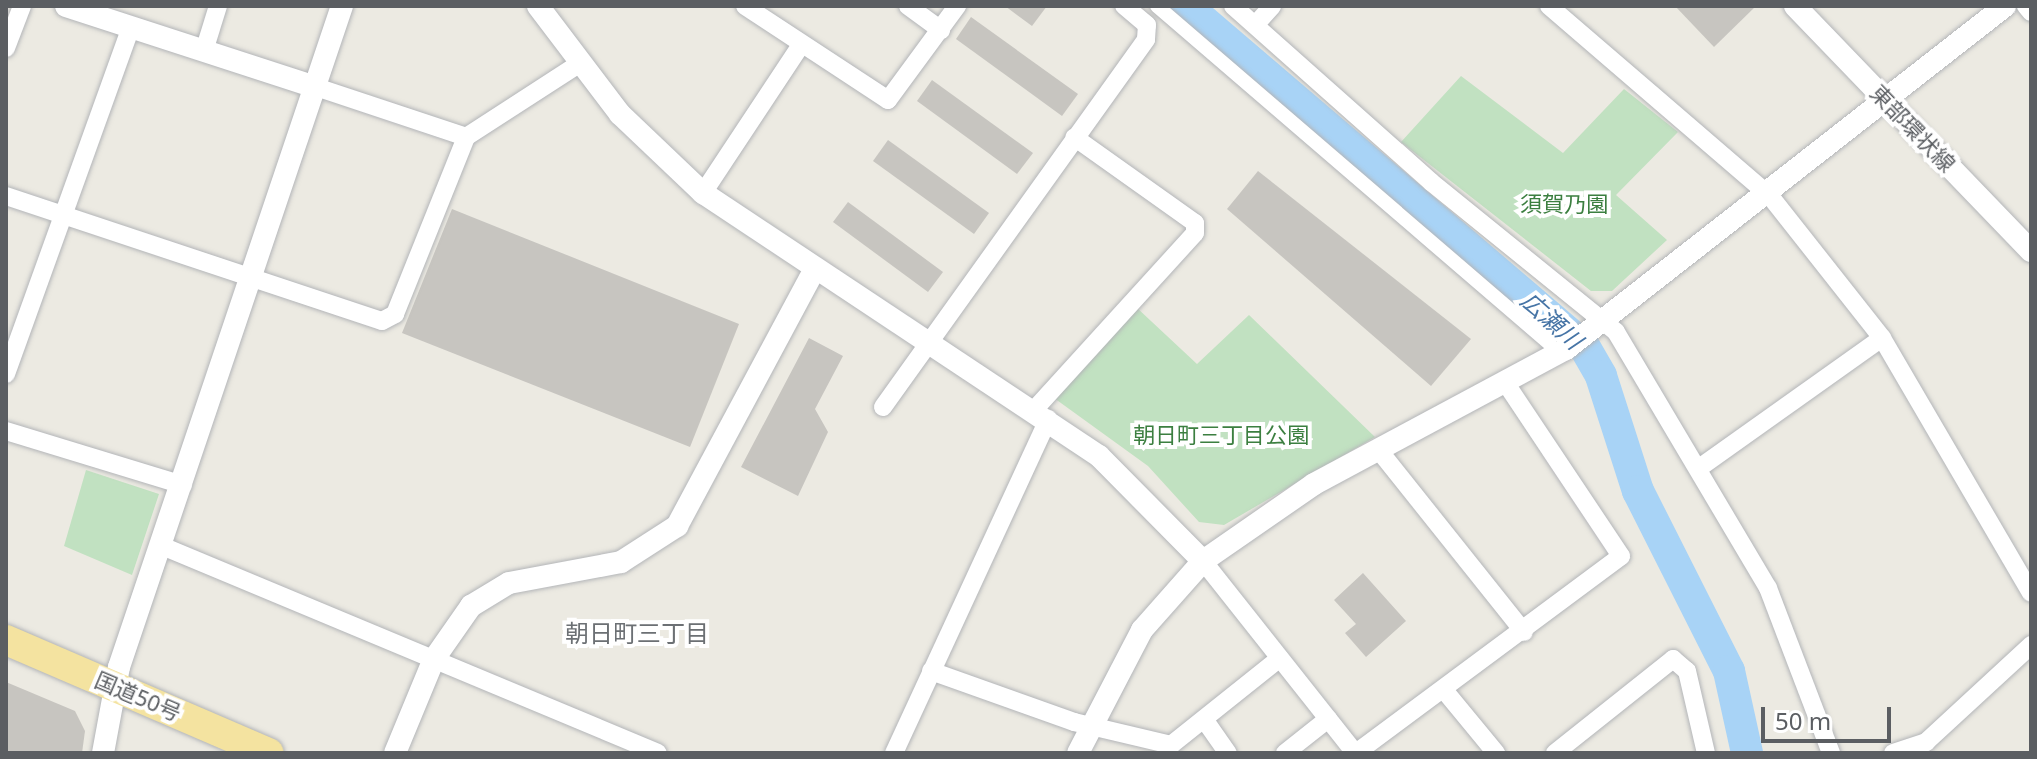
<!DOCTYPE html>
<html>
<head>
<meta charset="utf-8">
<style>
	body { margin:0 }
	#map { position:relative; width:2037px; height:759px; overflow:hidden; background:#eceae2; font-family:"Noto Sans","Noto Sans JP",sans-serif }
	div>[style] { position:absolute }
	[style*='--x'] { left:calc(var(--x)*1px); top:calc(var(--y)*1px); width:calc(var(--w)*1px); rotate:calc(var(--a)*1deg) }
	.green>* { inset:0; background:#c1e1c1 }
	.river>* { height:32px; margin:-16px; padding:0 16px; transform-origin:16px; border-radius:16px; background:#a8d3f6 }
	.building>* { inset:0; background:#c7c5c0 }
	.roads { filter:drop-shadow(0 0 2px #b3b5b8) drop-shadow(0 0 2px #b3b5b8) }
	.pedestrian>* { height:14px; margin:-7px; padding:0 7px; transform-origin:7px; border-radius:7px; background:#fff }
	.minor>* { height:18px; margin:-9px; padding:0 9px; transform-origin:9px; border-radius:9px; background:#fff }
	.tertiary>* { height:22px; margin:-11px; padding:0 11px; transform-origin:11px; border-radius:11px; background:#fff }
	.trunk>* { height:30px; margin:-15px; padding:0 15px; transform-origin:15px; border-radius:15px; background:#f4e3a0 }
	span { translate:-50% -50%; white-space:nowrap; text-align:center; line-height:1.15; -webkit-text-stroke:8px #fff; paint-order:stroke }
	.street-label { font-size:22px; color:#5b5e62 }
	.park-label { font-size:22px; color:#3c7f40 }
	.water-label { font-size:24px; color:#4775a6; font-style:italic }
	.neighbourhood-label { font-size:24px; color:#6c7074 }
	.frame { position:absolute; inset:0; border:8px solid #5b5e62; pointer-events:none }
	.scale { position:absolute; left:1761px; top:707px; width:130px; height:36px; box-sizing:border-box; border:4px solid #5b5e62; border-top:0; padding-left:10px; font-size:24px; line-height:28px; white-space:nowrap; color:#5b5e62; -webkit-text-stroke:6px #fff; paint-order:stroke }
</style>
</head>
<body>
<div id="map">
	<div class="green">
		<i style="clip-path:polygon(1461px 76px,1563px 153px,1624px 89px,1678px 132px,1616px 195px,1667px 240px,1612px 291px,1591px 291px,1401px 142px)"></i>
		<i style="clip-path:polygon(1136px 307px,1197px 364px,1249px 315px,1375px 437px,1224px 525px,1199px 522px,1148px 466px,1054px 398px)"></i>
		<i style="clip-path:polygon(86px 470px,159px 494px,132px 575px,64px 546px)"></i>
	</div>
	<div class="river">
		<i style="--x:1186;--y:6;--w:523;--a:40.51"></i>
		<i style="--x:1584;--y:346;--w:34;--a:60"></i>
		<i style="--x:1601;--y:376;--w:121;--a:72.2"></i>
		<i style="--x:1638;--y:491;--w:202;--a:63.2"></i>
		<i style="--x:1729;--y:671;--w:84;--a:77.6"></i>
	</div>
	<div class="building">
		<i style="clip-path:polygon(1005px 6px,1047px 6px,1032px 26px)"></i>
		<i style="clip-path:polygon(1675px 6px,1756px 6px,1714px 47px)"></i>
		<i style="clip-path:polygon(971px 17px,1078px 94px,1062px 116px,956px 39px)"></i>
		<i style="clip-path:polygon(932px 80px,1033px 153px,1017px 174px,917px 101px)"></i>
		<i style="clip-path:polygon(888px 140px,989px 213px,974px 234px,873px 161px)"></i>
		<i style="clip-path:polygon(1258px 171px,1471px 339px,1431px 386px,1227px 209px)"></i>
		<i style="clip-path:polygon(848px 202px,943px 272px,928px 292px,833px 222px)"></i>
		<i style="clip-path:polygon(452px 209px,739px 324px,690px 447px,402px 333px)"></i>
		<i style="clip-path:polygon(809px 338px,843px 356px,815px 409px,828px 432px,798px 496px,741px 467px)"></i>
		<i style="clip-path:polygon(1363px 573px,1406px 621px,1366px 657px,1345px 633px,1356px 624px,1334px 600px)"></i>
		<i style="clip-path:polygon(6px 682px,75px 711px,85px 731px,82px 753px,6px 753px)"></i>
	</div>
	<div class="roads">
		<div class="pedestrian">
			<i style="--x:1157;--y:6;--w:518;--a:40.7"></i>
		</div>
		<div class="minor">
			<i style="--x:745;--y:6;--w:171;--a:33.3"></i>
			<i style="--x:888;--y:100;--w:117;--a:-53.7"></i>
			<i style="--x:908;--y:6;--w:41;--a:36"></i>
			<i style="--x:1233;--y:6;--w:265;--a:41.6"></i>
			<i style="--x:1431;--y:182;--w:238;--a:39"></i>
			<i style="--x:1616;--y:332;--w:298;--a:59.3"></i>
			<i style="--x:1768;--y:588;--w:177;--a:69.1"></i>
			<i style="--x:1549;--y:6;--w:291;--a:40.7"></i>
			<i style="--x:1770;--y:196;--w:181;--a:51.7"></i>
			<i style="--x:1882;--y:338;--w:295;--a:59.7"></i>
			<i style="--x:2026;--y:6;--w:8;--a:50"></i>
			<i style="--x:1256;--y:24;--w:24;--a:-48"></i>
			<i style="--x:6;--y:48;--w:45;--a:-69.1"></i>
			<i style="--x:204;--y:51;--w:47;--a:-72.7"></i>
			<i style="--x:316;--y:87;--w:158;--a:18.4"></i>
			<i style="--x:466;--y:137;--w:135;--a:-32.9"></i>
			<i style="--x:703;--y:193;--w:178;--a:-56.5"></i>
			<i style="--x:6;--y:196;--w:396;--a:18.4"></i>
			<i style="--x:382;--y:321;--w:15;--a:-28"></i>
			<i style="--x:395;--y:314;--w:191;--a:-68.1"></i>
			<i style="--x:6;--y:374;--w:369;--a:-70.2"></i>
			<i style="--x:883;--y:407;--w:452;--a:-54.4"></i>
			<i style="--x:1146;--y:39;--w:14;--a:-86"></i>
			<i style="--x:1147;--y:25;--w:30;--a:-140"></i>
			<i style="--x:1034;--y:410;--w:239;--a:-47.7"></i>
			<i style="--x:1195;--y:233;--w:10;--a:-90"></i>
			<i style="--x:1195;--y:223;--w:148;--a:-144.6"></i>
			<i style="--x:6;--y:431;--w:185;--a:17"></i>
			<i style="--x:1381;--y:453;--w:229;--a:51.4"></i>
			<i style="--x:1699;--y:468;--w:224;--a:-35.4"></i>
			<i style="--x:162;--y:546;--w:537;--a:22.65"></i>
			<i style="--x:1203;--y:561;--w:245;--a:51.6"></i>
			<i style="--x:931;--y:671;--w:152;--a:19.6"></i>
			<i style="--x:1074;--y:722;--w:100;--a:13.3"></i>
			<i style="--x:1171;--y:745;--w:139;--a:-38.6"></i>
			<i style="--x:1444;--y:690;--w:82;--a:50.5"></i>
			<i style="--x:1206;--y:722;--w:38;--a:55"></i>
			<i style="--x:894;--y:753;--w:368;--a:-65.2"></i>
			<i style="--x:1285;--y:753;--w:55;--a:-38.3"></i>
			<i style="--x:1356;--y:753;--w:330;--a:-36.6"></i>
			<i style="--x:1621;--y:556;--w:206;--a:-123.7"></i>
			<i style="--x:1555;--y:753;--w:151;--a:-38.5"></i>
			<i style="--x:1673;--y:659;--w:18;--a:41"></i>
			<i style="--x:1687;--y:671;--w:84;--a:77"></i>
			<i style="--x:1893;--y:753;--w:35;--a:-18"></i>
			<i style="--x:1926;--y:742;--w:143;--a:-42.7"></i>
		</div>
		<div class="tertiary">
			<i style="--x:66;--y:6;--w:263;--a:18"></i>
			<i style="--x:538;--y:6;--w:136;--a:52.8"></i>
			<i style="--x:620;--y:114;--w:115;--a:43.6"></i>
			<i style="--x:703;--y:193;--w:475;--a:33.6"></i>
			<i style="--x:1099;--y:456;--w:148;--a:45.3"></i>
			<i style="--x:1795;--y:6;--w:340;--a:46.1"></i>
			<i style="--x:103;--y:753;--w:87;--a:-79.5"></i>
			<i style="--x:119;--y:667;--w:698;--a:-71.36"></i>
			<i style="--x:395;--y:753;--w:102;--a:-67.5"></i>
			<i style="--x:434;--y:659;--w:65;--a:-55.1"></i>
			<i style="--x:471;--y:606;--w:44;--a:-31.2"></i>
			<i style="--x:509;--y:583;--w:114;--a:-10.6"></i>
			<i style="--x:621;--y:562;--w:67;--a:-32.7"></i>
			<i style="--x:677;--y:526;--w:289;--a:-61.8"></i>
			<i style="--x:1078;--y:753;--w:139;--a:-62.5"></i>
			<i style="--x:1142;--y:630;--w:92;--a:-48.5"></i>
			<i style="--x:1203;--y:561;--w:135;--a:-34.7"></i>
			<i style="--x:1314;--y:484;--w:286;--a:-28.2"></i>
			<i style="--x:1566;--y:349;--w:557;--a:-38"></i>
		</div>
		<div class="trunk">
			<i style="--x:6;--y:640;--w:286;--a:23.3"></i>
		</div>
	</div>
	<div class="street-label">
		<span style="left:1913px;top:128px;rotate:46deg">東部環状線</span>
		<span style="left:138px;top:696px;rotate:23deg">国道50号</span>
	</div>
	<div class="park-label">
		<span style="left:1564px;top:204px">須賀乃園</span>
		<span style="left:1221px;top:435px">朝日町三丁目公園</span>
	</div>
	<div class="water-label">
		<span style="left:1552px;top:320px;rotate:42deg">広瀬川</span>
	</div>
	<div class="neighbourhood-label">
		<span style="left:637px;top:633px">朝日町三丁目</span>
	</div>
	<div class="frame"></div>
	<div class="scale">50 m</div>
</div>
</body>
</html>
